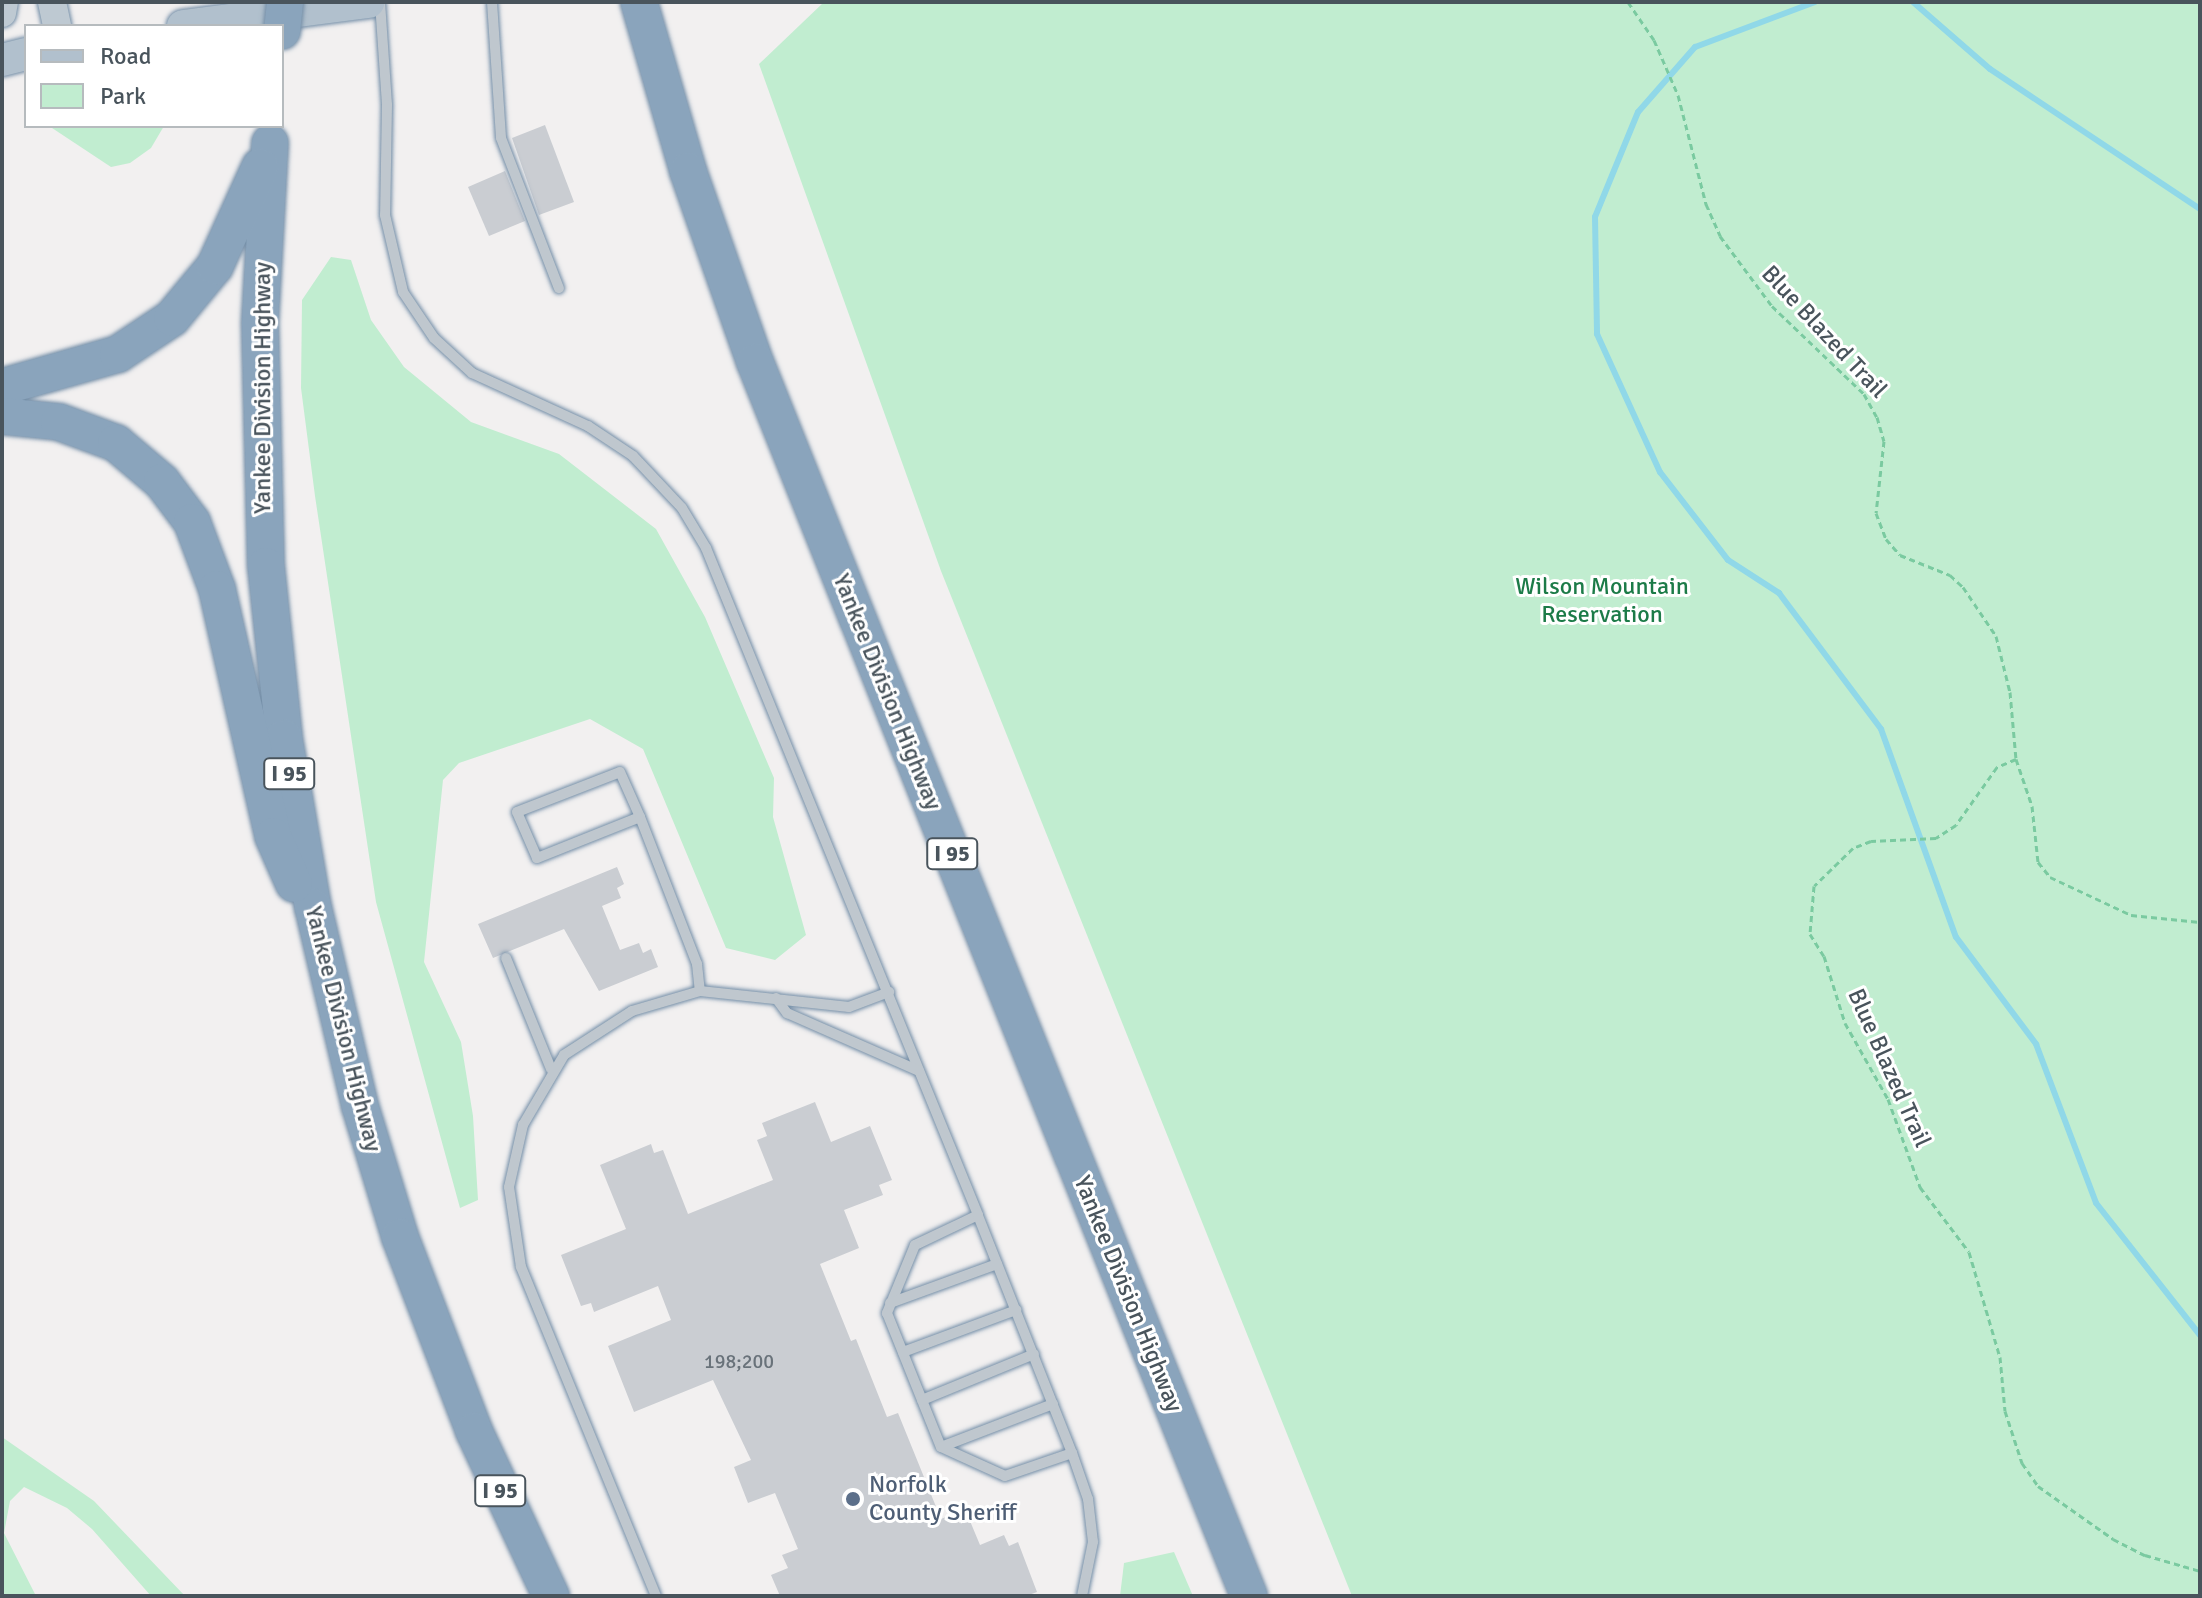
<!DOCTYPE html>
<html>
<head>
<meta charset="utf-8">
<style>
	body { margin:0 }
	#map { position:relative; width:2202px; height:1598px; overflow:hidden; background:#f2f0f0; font-family:Signika,sans-serif }
	div>[style] { position:absolute }
	[style*='--x'] { left:calc(var(--x)*1px); top:calc(var(--y)*1px); width:calc(var(--w)*1px); rotate:calc(var(--a)*1deg) }
	.green>* { inset:0; background:#c1edd0 }
	.stream>* { height:6px; margin:-3px; padding:0 3px; transform-origin:3px; border-radius:3px; background:#90d8e8 }
	.building>* { inset:0; background:#cacdd2 }
	.path>* { height:3px; margin-top:-1.5px; transform-origin:0; background:repeating-linear-gradient(90deg,#7acaa0 0 6px,transparent 0 10px) }
	.roads { filter:drop-shadow(0 0 2px #758fa8) drop-shadow(0 0 2px #758fa8) }
	.service>* { height:10px; margin:-5px; padding:0 5px; transform-origin:5px; border-radius:5px; background:#bfc7ce }
	.secondary>* { height:28px; margin:-14px; padding:0 14px; transform-origin:14px; border-radius:14px; background:#bec9d2 }
	.primary>* { height:32px; margin:-16px; padding:0 16px; transform-origin:16px; border-radius:16px; background:#b1c0cd }
	.motorway>* { height:36px; margin:-18px; padding:0 18px; transform-origin:18px; border-radius:18px; background:#8aa4bc }
	.bridges { filter:drop-shadow(0 0 2px #758fa8) drop-shadow(0 0 2px #758fa8) }
	.motorway-bridge>* { height:36px; margin:-18px; padding:0 18px; transform-origin:18px; border-radius:18px; background:#8aa4bc }
	.dots>* { width:22px; height:22px; translate:-50% -50%; box-sizing:border-box; border:4px solid #fff; border-radius:50% }
	span { translate:-50% -50%; white-space:nowrap; text-align:center; line-height:1.15; -webkit-text-stroke:6px #fff; paint-order:stroke }
	.number-label { font-size:20px; color:#69727a }
	.number-label span { -webkit-text-stroke-width:0 }
	.shield-label span { padding:2px 6px; background:#fff; border:2px solid; border-radius:6px; -webkit-text-stroke-width:0 }
	.shield-label { font-size:22px; color:#49545c; font-weight:700 }
	.street-label { font-size:24px; color:#49545c }
	.park-label { font-size:24px; color:#1c7b48 }
	.service-label { font-size:24px; color:#4e5e75 }
	.left { translate:0 -50%; text-align:left }
	.frame { position:absolute; inset:0; border:4px solid #49545c; pointer-events:none }
	.legend { position:absolute; left:24px; top:24px; width:260px; height:104px; box-sizing:border-box; background:#fff; border:2px solid #b6bbbe; margin:0; padding:10px 14px; list-style:none; font-size:24px; color:#49545c }
	.legend li { display:flex; align-items:center; gap:16px; height:40px }
	.legend b { width:40px; border:2px solid #b6bbbe }
</style>
</head>
<body>
<div id="map">
	<div class="green">
		<i style="clip-path:polygon(824px 2px,2200px 2px,2200px 1596px,1352px 1596px,941px 571px,759px 64px)"></i>
		<i style="clip-path:polygon(49px 126px,164px 126px,151px 148px,130px 163px,111px 167px)"></i>
		<i style="clip-path:polygon(331px 257px,351px 260px,371px 320px,404px 367px,471px 422px,559px 454px,656px 529px,705px 617px,774px 778px,773px 817px,806px 935px,775px 960px,726px 948px,643px 749px,590px 719px,459px 763px,443px 780px,424px 962px,461px 1042px,473px 1116px,478px 1200px,460px 1208px,376px 902px,315px 496px,301px 388px,302px 300px)"></i>
		<i style="clip-path:polygon(2px 1437px,94px 1501px,185px 1596px,151px 1596px,92px 1529px,67px 1508px,24px 1487px,10px 1501px,4px 1533px,36px 1596px,2px 1596px)"></i>
		<i style="clip-path:polygon(1174px 1552px,1193px 1596px,1120px 1596px,1124px 1563px)"></i>
	</div>
	<div class="stream">
		<i style="--x:1815;--y:2;--w:128;--a:159.4"></i>
		<i style="--x:1695;--y:47;--w:86;--a:131.2"></i>
		<i style="--x:1638;--y:112;--w:113;--a:112.3"></i>
		<i style="--x:1595;--y:217;--w:117;--a:89"></i>
		<i style="--x:1597;--y:334;--w:152;--a:65.5"></i>
		<i style="--x:1660;--y:472;--w:111;--a:52.3"></i>
		<i style="--x:1728;--y:560;--w:61;--a:32.9"></i>
		<i style="--x:1779;--y:593;--w:170;--a:53.1"></i>
		<i style="--x:1881;--y:729;--w:221;--a:70.2"></i>
		<i style="--x:1956;--y:937;--w:134;--a:53.2"></i>
		<i style="--x:2036;--y:1044;--w:170;--a:69.3"></i>
		<i style="--x:2096;--y:1203;--w:168;--a:51.8"></i>
		<i style="--x:1913;--y:2;--w:102;--a:41"></i>
		<i style="--x:1990;--y:69;--w:252;--a:33.7"></i>
	</div>
	<div class="building">
		<i style="clip-path:polygon(545px 125px,574px 202px,539px 215px,512px 138px)"></i>
		<i style="clip-path:polygon(505px 171px,525px 221px,489px 236px,468px 187px)"></i>
		<i style="clip-path:polygon(617px 867px,624px 884px,617px 888px,621px 898px,602px 906px,620px 950px,639px 943px,643px 953px,651px 949px,658px 967px,599px 991px,564px 929px,493px 958px,478px 924px)"></i>
		<i style="clip-path:polygon(815px 1102px,831px 1142px,870px 1126px,892px 1180px,879px 1185px,883px 1195px,844px 1210px,859px 1248px,820px 1264px,851px 1341px,856px 1339px,887px 1417px,898px 1413px,941px 1519px,965px 1509px,980px 1545px,1004px 1535px,1009px 1546px,1018px 1542px,1037px 1592px,1026px 1596px,780px 1596px,771px 1575px,788px 1568px,782px 1555px,798px 1549px,775px 1493px,748px 1503px,734px 1467px,751px 1460px,713px 1380px,634px 1412px,608px 1346px,671px 1320px,658px 1286px,594px 1312px,591px 1303px,581px 1306px,561px 1255px,626px 1229px,600px 1165px,651px 1144px,654px 1153px,663px 1150px,688px 1214px,773px 1180px,757px 1140px,767px 1136px,762px 1123px)"></i>
	</div>
	<div class="path">
		<i style="--x:1628;--y:2;--w:46;--a:55.6"></i>
		<i style="--x:1654;--y:40;--w:60;--a:66.4"></i>
		<i style="--x:1678;--y:95;--w:113;--a:75.6"></i>
		<i style="--x:1706;--y:204;--w:35;--a:66"></i>
		<i style="--x:1720;--y:236;--w:87;--a:53.4"></i>
		<i style="--x:1772;--y:306;--w:127;--a:43.7"></i>
		<i style="--x:1864;--y:394;--w:26;--a:61"></i>
		<i style="--x:1877;--y:417;--w:25;--a:74"></i>
		<i style="--x:1884;--y:441;--w:72;--a:96.3"></i>
		<i style="--x:1876;--y:513;--w:28;--a:69"></i>
		<i style="--x:1886;--y:539;--w:21;--a:49"></i>
		<i style="--x:1900;--y:555;--w:54;--a:21.8"></i>
		<i style="--x:1950;--y:575;--w:18;--a:43"></i>
		<i style="--x:1963;--y:587;--w:59;--a:56"></i>
		<i style="--x:1996;--y:636;--w:58;--a:76"></i>
		<i style="--x:2010;--y:692;--w:67;--a:84.9"></i>
		<i style="--x:2016;--y:759;--w:21;--a:157"></i>
		<i style="--x:1997;--y:767;--w:71;--a:125.3"></i>
		<i style="--x:1956;--y:825;--w:24;--a:147"></i>
		<i style="--x:1936;--y:838;--w:65;--a:177.4"></i>
		<i style="--x:1871;--y:841;--w:19;--a:159"></i>
		<i style="--x:1853;--y:848;--w:54;--a:135.7"></i>
		<i style="--x:1814;--y:886;--w:48;--a:94.8"></i>
		<i style="--x:1810;--y:934;--w:26;--a:58"></i>
		<i style="--x:1824;--y:956;--w:70;--a:72.6"></i>
		<i style="--x:1845;--y:1023;--w:87;--a:60.5"></i>
		<i style="--x:1888;--y:1099;--w:94;--a:70"></i>
		<i style="--x:1920;--y:1187;--w:81;--a:53"></i>
		<i style="--x:1969;--y:1252;--w:109;--a:73.6"></i>
		<i style="--x:2000;--y:1357;--w:54;--a:84.7"></i>
		<i style="--x:2005;--y:1411;--w:55;--a:71.9"></i>
		<i style="--x:2022;--y:1463;--w:28;--a:55"></i>
		<i style="--x:2038;--y:1486;--w:92;--a:35.2"></i>
		<i style="--x:2113;--y:1539;--w:36;--a:27"></i>
		<i style="--x:2145;--y:1555;--w:57;--a:16.2"></i>
		<i style="--x:2016;--y:759;--w:50;--a:71.2"></i>
		<i style="--x:2032;--y:806;--w:56;--a:83.9"></i>
		<i style="--x:2038;--y:862;--w:19;--a:51"></i>
		<i style="--x:2050;--y:877;--w:89;--a:25.1"></i>
		<i style="--x:2131;--y:915;--w:69;--a:5.8"></i>
	</div>
	<div class="roads">
		<div class="service">
			<i style="--x:380;--y:2;--w:103;--a:86.1"></i>
			<i style="--x:387;--y:105;--w:110;--a:91"></i>
			<i style="--x:385;--y:215;--w:79;--a:76.8"></i>
			<i style="--x:403;--y:292;--w:55;--a:56"></i>
			<i style="--x:434;--y:338;--w:52;--a:42.6"></i>
			<i style="--x:472;--y:373;--w:128;--a:24.6"></i>
			<i style="--x:588;--y:426;--w:54;--a:33.7"></i>
			<i style="--x:633;--y:456;--w:71;--a:46.7"></i>
			<i style="--x:682;--y:508;--w:47;--a:59"></i>
			<i style="--x:706;--y:548;--w:720;--a:67.81"></i>
			<i style="--x:978;--y:1215;--w:70;--a:154.5"></i>
			<i style="--x:915;--y:1245;--w:74;--a:112.4"></i>
			<i style="--x:887;--y:1313;--w:144;--a:68.1"></i>
			<i style="--x:941;--y:1447;--w:70;--a:24.4"></i>
			<i style="--x:1005;--y:1476;--w:71;--a:-18.9"></i>
			<i style="--x:1072;--y:1453;--w:256;--a:-111.6"></i>
			<i style="--x:492;--y:2;--w:136;--a:86.2"></i>
			<i style="--x:501;--y:138;--w:161;--a:68.9"></i>
			<i style="--x:640;--y:817;--w:111;--a:158.3"></i>
			<i style="--x:537;--y:858;--w:50;--a:-113.5"></i>
			<i style="--x:517;--y:812;--w:110;--a:-21.2"></i>
			<i style="--x:620;--y:772;--w:49;--a:66"></i>
			<i style="--x:640;--y:817;--w:158;--a:68.8"></i>
			<i style="--x:697;--y:964;--w:27;--a:84"></i>
			<i style="--x:506;--y:958;--w:120;--a:67.9"></i>
			<i style="--x:776;--y:998;--w:19;--a:54"></i>
			<i style="--x:787;--y:1013;--w:144;--a:23.7"></i>
			<i style="--x:890;--y:1303;--w:114;--a:-20"></i>
			<i style="--x:903;--y:1352;--w:121;--a:-20.4"></i>
			<i style="--x:922;--y:1400;--w:121;--a:-22.3"></i>
			<i style="--x:941;--y:1447;--w:120;--a:-21"></i>
			<i style="--x:1072;--y:1453;--w:49;--a:70.8"></i>
			<i style="--x:1088;--y:1499;--w:43;--a:83.4"></i>
			<i style="--x:1093;--y:1542;--w:55;--a:101.5"></i>
			<i style="--x:656;--y:1596;--w:356;--a:-112.3"></i>
			<i style="--x:521;--y:1267;--w:81;--a:-98.5"></i>
			<i style="--x:509;--y:1187;--w:64;--a:-77.3"></i>
			<i style="--x:523;--y:1125;--w:81;--a:-59.6"></i>
			<i style="--x:564;--y:1055;--w:81;--a:-32.9"></i>
			<i style="--x:632;--y:1011;--w:71;--a:-16.4"></i>
			<i style="--x:700;--y:991;--w:150;--a:6.1"></i>
			<i style="--x:849;--y:1007;--w:43;--a:-20.6"></i>
		</div>
		<div class="secondary">
			<i style="--x:52;--y:2;--w:25;--a:78"></i>
			<i style="--x:2;--y:13;--w:11;--a:-80"></i>
		</div>
		<div class="primary">
			<i style="--x:183;--y:26;--w:187;--a:-7.4"></i>
			<i style="--x:2;--y:60;--w:25;--a:-14"></i>
		</div>
		<div class="motorway">
			<i style="--x:639;--y:2;--w:176;--a:73.8"></i>
			<i style="--x:688;--y:171;--w:202;--a:70.7"></i>
			<i style="--x:755;--y:362;--w:1329;--a:68.18"></i>
			<i style="--x:270;--y:143;--w:181;--a:93.2"></i>
			<i style="--x:260;--y:324;--w:242;--a:88.6"></i>
			<i style="--x:266;--y:566;--w:173;--a:84"></i>
			<i style="--x:284;--y:738;--w:171;--a:80.3"></i>
			<i style="--x:313;--y:907;--w:204;--a:76.7"></i>
			<i style="--x:360;--y:1106;--w:137;--a:73"></i>
			<i style="--x:400;--y:1237;--w:208;--a:69.1"></i>
			<i style="--x:474;--y:1431;--w:182;--a:65"></i>
			<i style="--x:2;--y:387;--w:121;--a:-15.9"></i>
			<i style="--x:118;--y:354;--w:65;--a:-33.7"></i>
			<i style="--x:172;--y:318;--w:67;--a:-50.4"></i>
			<i style="--x:215;--y:266;--w:109;--a:-65.6"></i>
			<i style="--x:2;--y:416;--w:57;--a:6"></i>
			<i style="--x:59;--y:422;--w:61;--a:20.2"></i>
			<i style="--x:116;--y:443;--w:60;--a:40.3"></i>
			<i style="--x:162;--y:482;--w:50;--a:53.1"></i>
			<i style="--x:192;--y:522;--w:72;--a:69.5"></i>
			<i style="--x:217;--y:589;--w:253;--a:77.2"></i>
			<i style="--x:273;--y:836;--w:52;--a:66.4"></i>
		</div>
	</div>
	<div class="bridges">
		<div class="motorway-bridge">
			<i style="--x:282;--y:31;--w:29;--a:-84"></i>
		</div>
	</div>
	<div class="dots">
		<i style="left:853px;top:1499px;background:#5c6f8a"></i>
	</div>
	<div class="number-label">
		<span style="left:739px;top:1361px">198;200</span>
	</div>
	<div class="shield-label">
		<span style="left:289px;top:774px">I 95</span>
		<span style="left:952px;top:854px">I 95</span>
		<span style="left:500px;top:1491px">I 95</span>
	</div>
	<div class="street-label">
		<span style="left:1824px;top:332px;rotate:47deg">Blue Blazed Trail</span>
		<span style="left:263px;top:388px;rotate:-90deg">Yankee Division Highway</span>
		<span style="left:887px;top:692px;rotate:68deg">Yankee Division Highway</span>
		<span style="left:343px;top:1029px;rotate:76deg">Yankee Division Highway</span>
		<span style="left:1889px;top:1068px;rotate:66deg">Blue Blazed Trail</span>
		<span style="left:1128px;top:1294px;rotate:68deg">Yankee Division Highway</span>
	</div>
	<div class="park-label">
		<span style="left:1602px;top:601px">Wilson Mountain<br>Reservation</span>
	</div>
	<div class="service-label">
		<span class="left" style="left:869px;top:1499px">Norfolk<br>County Sheriff</span>
	</div>
	<div class="frame"></div>
	<ul class="legend">
	<li><b style="height:10px;background:#b1c0cd"></b>Road</li>
	<li><b style="height:22px;background:#c1edd0"></b>Park</li>
	</ul>
</div>
</body>
</html>
